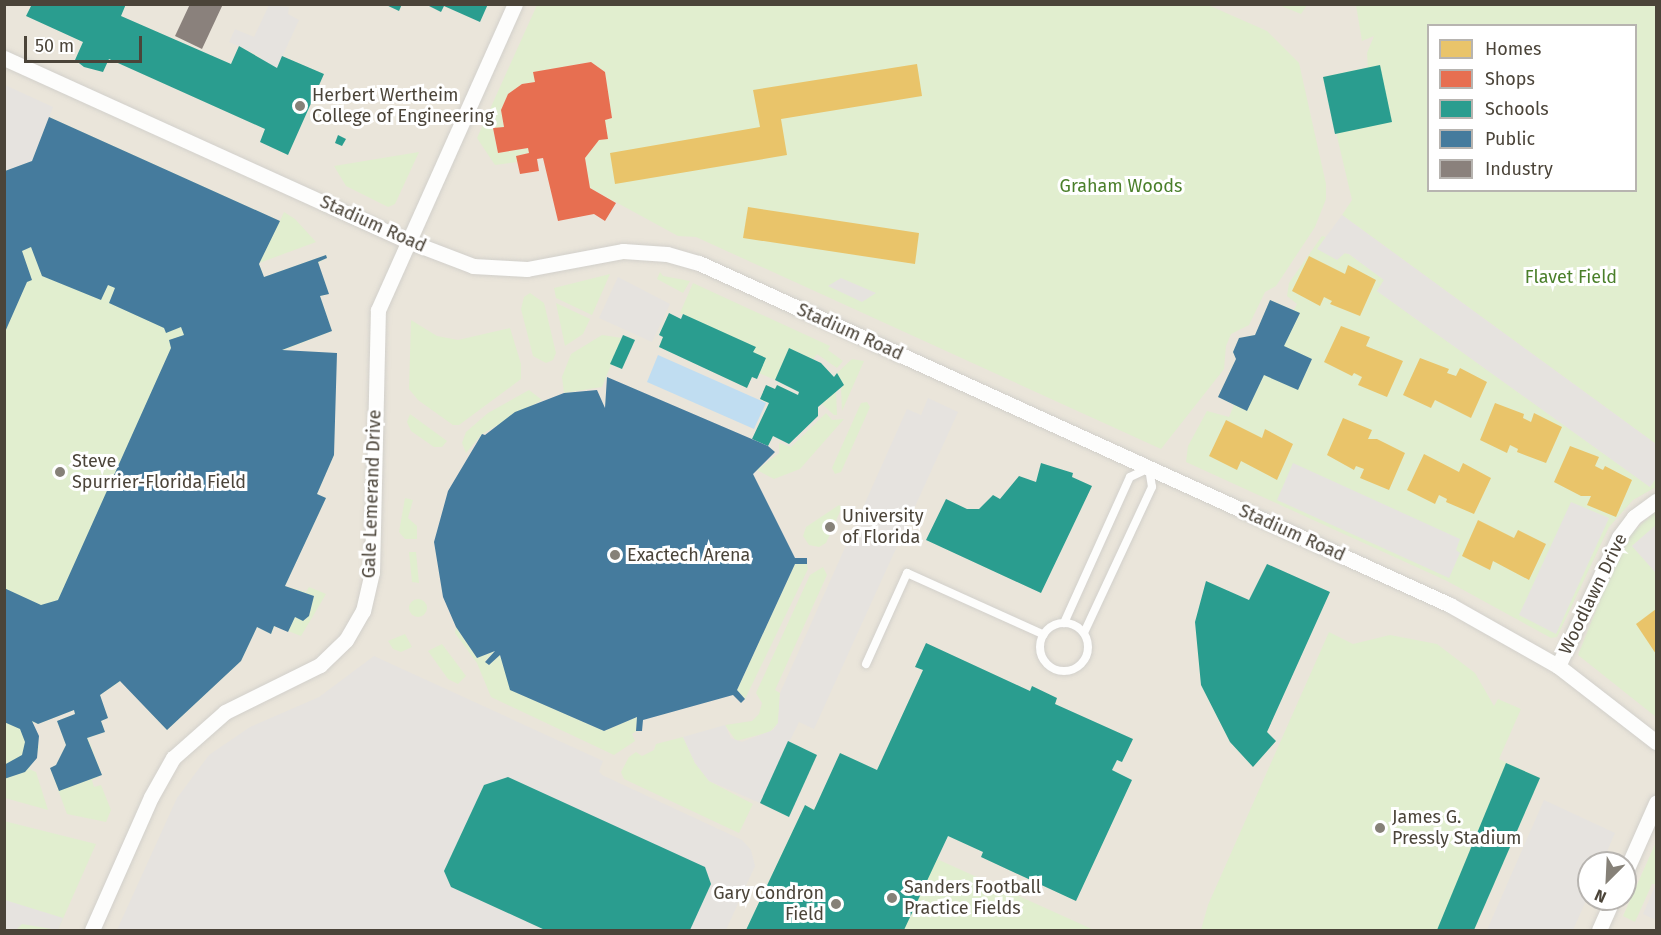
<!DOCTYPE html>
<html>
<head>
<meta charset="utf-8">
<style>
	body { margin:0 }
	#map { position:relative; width:1661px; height:935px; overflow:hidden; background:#f4f2ee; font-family:"Fira Sans",sans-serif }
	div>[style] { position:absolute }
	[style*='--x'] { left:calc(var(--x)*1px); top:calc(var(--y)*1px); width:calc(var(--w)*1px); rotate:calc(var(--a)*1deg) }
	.education>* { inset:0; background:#eae5da }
	.green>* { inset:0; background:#e1eecf }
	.round { border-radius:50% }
	.parking>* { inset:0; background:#e6e3df }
	.water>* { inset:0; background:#c0ddf1 }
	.homes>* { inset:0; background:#e9c46a }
	.shops>* { inset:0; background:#e76f51 }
	.schools>* { inset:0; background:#2a9d8f }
	.public>* { inset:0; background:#457b9d }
	.industry>* { inset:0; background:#8a817c }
	.roads { filter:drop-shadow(0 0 2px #d2d0cb) drop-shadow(0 0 2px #d2d0cb) }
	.service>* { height:8px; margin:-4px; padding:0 4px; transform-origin:4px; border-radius:4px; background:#fdfdfc }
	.service>.ring { margin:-4px; padding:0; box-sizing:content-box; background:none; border:8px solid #fdfdfc; border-radius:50% }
	.minor>* { height:15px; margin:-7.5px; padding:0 7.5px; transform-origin:7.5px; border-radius:7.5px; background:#fdfdfc }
	.dots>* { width:16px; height:16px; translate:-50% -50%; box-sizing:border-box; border:3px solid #fff; border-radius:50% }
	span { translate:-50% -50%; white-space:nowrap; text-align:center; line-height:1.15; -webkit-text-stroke:6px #fff; paint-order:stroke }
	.poi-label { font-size:18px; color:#4b4439 }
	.left { translate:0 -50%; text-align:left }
	.right { translate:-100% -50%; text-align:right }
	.park-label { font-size:18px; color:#4a7f2a }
	.street-label { font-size:18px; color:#4b4439 }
	.frame { position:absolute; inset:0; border:6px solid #4b4439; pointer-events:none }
	.legend { position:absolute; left:1427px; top:24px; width:210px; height:168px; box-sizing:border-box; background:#fff; border:2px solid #b7b4b0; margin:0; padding:8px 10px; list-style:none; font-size:18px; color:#4b4439 }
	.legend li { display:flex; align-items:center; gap:12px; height:30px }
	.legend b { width:30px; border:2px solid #b7b4b0 }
	.north { position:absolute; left:1577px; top:851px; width:60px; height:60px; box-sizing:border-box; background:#fff; border:2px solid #b7b4b0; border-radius:50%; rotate:204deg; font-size:16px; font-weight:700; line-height:24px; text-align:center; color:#4b4439 }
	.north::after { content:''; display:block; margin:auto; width:21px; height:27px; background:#868178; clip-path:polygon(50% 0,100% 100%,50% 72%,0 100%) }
	.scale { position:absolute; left:24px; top:36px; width:118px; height:27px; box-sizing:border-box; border:3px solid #4b4439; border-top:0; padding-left:8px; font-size:18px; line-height:21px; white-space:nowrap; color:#4b4439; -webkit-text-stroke:4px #fff; paint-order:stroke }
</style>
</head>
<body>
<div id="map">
	<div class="education">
		<i style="clip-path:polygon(evenodd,5px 5px,1656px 5px,1656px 930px,5px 930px,5px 5px,1428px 26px,1636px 26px,1636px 190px,1428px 190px,1428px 26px,5px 5px,1589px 863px,1625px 863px,1625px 899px,1589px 899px,1589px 863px)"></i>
	</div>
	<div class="green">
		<i style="clip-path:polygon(537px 5px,1208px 5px,1267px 31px,1299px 63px,1326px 184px,1326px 199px,1315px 227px,1276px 286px,1265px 292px,1249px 325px,1231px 334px,1226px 346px,1224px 369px,1161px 449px,696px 237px,678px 236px,590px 188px,585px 158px,599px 140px,605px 120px,612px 118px,605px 72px,591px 62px,533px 72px,535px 82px,522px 84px,508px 94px,501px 110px,504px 127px,493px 129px,498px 153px,528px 148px,529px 153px,516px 156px,517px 162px,495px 165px,477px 138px)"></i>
		<i style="clip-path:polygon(1279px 5px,1307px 5px,1301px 14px)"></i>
		<i style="clip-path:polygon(evenodd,1356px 5px,1656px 5px,1656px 444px,1342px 215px,1352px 200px,1323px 77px,1368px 67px,1367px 53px,1374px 36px,1362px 41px,1356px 5px,1428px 26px,1636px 26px,1636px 190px,1428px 190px,1428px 26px)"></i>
		<i style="clip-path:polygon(49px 117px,280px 221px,284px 212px,295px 219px,316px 242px,259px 263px,264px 277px,326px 255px,327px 258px,318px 263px,329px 294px,320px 296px,332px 331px,284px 350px,334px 455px,317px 494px,326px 498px,285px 586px,306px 592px,309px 587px,326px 594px,301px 636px,275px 626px,271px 634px,257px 627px,241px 661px,167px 730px,121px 681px,100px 695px,108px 718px,101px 721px,105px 732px,88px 738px,102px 775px,92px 780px,94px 787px,101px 785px,111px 810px,106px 822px,67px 814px,50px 768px,56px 765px,66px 745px,57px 721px,75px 714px,74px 710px,38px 724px,32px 722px,39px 748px,29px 769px,36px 772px,48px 810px,5px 798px,5px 171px,32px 161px)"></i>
		<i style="clip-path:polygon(419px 152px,395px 204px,388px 207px,346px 186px,334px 166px)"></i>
		<i style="clip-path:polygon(1322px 236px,1326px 237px,1318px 249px,1349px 254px,1384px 280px,1377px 291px,1650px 487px,1656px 478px,1656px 487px,1633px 500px,1609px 527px,1557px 637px,1551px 638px,1447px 581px,1186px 462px,1188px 446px,1207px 411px,1229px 417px,1234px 405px,1218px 397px,1236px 359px,1233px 352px,1239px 338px,1255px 335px,1270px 300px,1294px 310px,1297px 304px,1287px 296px,1289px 283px)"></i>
		<i style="clip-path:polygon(660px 272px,663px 276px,690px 281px,683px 293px,657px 279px)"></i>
		<i style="clip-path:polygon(610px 274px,592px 315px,556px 298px,554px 288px)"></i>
		<i style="clip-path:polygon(693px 283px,830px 346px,828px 350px,843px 361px,837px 368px,817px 354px,813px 359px,789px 348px,775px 380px,759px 373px,766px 358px,753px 352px,755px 347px,680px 313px)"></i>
		<i style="clip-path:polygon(530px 293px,544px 303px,556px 353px,553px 360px,546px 363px,533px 356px,521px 309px,524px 297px)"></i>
		<i style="clip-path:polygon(556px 303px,590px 319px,583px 334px,565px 346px)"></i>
		<i style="clip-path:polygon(411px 320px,437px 336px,458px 340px,510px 328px,521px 364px,521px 379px,459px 425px,453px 425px,418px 400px,409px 389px)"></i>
		<i style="clip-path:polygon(602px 335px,622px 338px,602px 387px,564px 393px,562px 377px,571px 354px)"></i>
		<i style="clip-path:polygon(852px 359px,864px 361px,842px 411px,841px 388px,844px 385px,837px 373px)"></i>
		<i style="clip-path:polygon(529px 390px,542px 400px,482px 434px,466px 453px,462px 443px,466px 432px,488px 413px)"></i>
		<i style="clip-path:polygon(836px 392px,837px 415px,834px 415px,822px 404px)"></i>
		<i style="clip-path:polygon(867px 402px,870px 407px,841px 472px,835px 474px,832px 468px,861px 403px)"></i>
		<i style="clip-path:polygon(826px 413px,832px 420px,844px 419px,800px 469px,774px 479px,757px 470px,779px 453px,779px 443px,791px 447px)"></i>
		<i style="clip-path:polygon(410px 414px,447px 441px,442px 447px,434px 447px,411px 431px,407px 422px)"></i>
		<i style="clip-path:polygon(405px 498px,413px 500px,408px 518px,417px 526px,417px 539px,405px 539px,399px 532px)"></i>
		<i style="clip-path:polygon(839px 505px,842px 507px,826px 543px,819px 547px,809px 545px,803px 536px,806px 527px)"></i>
		<i style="clip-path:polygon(1656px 511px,1656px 525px,1632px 546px,1656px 573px,1656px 717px,1578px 655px,1624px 540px)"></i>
		<i style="clip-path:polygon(409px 552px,416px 552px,419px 583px,412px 582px)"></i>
		<i style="clip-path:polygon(795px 564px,807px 564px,808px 569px,745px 699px,737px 690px)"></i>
		<i style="clip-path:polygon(823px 567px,827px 575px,775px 690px,780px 693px,778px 723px,770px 732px,736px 741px,725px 725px,752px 721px,759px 714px,762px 703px,756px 693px,810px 575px)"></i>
		<i class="round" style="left:409px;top:599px;width:18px;height:18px"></i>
		<i style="clip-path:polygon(456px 627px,477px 658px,495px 651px,485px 661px,489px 665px,500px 655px,511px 690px,604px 731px,637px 717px,636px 731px,632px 734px,635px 741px,614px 755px,491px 697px,477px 663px,455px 633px)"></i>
		<i style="clip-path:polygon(1329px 632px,1353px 644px,1390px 635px,1437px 644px,1475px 673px,1494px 706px,1498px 699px,1521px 709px,1499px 759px,1540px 778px,1474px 930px,1201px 930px,1208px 905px)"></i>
		<i style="clip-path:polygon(405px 634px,412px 647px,401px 652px,393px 649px,388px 641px)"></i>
		<i style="clip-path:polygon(442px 644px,466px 676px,458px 684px,448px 679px,428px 651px)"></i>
		<i style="clip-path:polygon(683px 737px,695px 763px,709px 781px,753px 804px,739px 833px,624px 779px,621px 772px,629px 757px,636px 752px,642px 756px,654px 750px,656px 744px)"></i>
		<i style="clip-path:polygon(805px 805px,934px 864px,937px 859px,1094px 930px,746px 930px)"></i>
		<i style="clip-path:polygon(4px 821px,96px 844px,58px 930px,5px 930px)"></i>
		<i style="clip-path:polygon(1656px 842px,1656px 884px,1652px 884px,1635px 922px,1623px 916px)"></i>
	</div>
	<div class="parking">
		<i style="clip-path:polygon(269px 5px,289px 7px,288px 14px,299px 20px,277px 68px,259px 61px,261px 56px,229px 42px,235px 29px,254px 37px)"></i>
		<i style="clip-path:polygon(5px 85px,53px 107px,32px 161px,5px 171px)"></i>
		<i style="clip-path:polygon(1342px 215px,1656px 444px,1656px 478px,1650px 487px,1377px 291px,1384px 280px,1349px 254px,1345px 253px,1337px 260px,1317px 249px)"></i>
		<i style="clip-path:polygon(618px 277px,670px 304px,652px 342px,599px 318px)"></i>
		<i style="clip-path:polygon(841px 278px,876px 293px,862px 302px,828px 286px)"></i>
		<i style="clip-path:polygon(928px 398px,958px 412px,814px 729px,799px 722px,760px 803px,709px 781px,695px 763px,683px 737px,725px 725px,731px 738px,742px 742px,773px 730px,778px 723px,780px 693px,907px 409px,921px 415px)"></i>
		<i style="clip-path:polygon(1293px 463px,1460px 539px,1456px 550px,1460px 553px,1449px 578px,1277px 500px)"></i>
		<i style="clip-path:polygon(1571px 502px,1609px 518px,1556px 634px,1519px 615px)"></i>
		<i style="clip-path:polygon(1656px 525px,1656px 573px,1632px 546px)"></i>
		<i style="clip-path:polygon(374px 656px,603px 761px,599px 771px,602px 775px,742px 840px,751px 850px,755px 866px,726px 930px,117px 930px,177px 798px,209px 755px,250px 727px,319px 697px)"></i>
		<i style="clip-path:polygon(1544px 800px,1615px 833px,1602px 863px,1589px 863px,1589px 894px,1573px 930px,1487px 930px)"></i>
		<i style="clip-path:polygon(1656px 884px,1656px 920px,1643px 914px)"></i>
		<i style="clip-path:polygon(5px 900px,63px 918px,58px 930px,22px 924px,16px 930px,5px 930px)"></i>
	</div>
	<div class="water">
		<i style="clip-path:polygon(658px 355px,766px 403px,754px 429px,647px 382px)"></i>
	</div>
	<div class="homes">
		<i style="clip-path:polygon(917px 64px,922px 96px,781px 119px,787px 155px,615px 184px,610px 153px,760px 127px,753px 90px)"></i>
		<i style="clip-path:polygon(748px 207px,919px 233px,915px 264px,743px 238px)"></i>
		<i style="clip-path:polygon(1309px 256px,1345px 274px,1348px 265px,1376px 280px,1360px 316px,1330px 304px,1332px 301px,1324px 297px,1320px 306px,1292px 291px)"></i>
		<i style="clip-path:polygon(1341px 326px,1370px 337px,1366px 346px,1403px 361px,1387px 397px,1358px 385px,1362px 377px,1354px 373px,1352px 376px,1324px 362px)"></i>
		<i style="clip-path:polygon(1420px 358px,1449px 369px,1447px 373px,1456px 376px,1460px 368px,1487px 382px,1471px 418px,1435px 400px,1431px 408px,1403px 395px)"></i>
		<i style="clip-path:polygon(1495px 403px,1524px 414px,1523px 418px,1531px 422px,1534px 413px,1562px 427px,1546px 463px,1517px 452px,1518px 449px,1510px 445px,1507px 453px,1480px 440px)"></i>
		<i style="clip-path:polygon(1343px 418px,1372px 430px,1368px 439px,1377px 439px,1405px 453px,1389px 490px,1360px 478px,1364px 469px,1356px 466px,1354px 470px,1327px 455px)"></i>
		<i style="clip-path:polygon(1226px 420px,1262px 438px,1265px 429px,1293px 444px,1277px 480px,1241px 461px,1237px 470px,1209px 456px)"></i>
		<i style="clip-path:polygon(1570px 446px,1599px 457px,1595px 466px,1603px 470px,1605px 466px,1632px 480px,1616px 517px,1587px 505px,1591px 496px,1581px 496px,1554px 482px)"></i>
		<i style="clip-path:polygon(1424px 454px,1459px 472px,1463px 463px,1491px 478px,1474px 514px,1446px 502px,1447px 499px,1439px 495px,1435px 504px,1407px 490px)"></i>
		<i style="clip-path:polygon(1478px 520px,1514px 538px,1518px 530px,1546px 544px,1529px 580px,1493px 561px,1490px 570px,1462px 556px)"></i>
		<i style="clip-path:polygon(1656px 609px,1656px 654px,1636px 624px)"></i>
	</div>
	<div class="shops">
		<i style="clip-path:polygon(591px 62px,605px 72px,612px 118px,605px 120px,608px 139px,599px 140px,585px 158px,590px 188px,616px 203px,605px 221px,594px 214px,558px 221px,543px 158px,537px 159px,539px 171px,520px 174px,516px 156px,529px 153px,528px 148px,498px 153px,493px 128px,504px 127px,501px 110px,508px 94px,522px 84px,535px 82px,533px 72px)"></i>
	</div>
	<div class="schools">
		<i style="clip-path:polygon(32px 4px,126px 4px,121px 16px,231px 64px,239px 46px,277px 68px,282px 56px,324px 74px,288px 155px,260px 142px,265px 129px,109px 59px,103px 72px,84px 67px,75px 60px,83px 42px,26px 16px)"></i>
		<i style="clip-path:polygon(384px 4px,402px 4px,399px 11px)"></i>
		<i style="clip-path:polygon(425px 4px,488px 4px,480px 22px,444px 6px,441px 12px)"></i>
		<i style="clip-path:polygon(1380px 65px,1392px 122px,1335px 134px,1323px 77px)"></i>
		<i style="clip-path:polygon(338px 135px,346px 139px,342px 146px,335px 143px)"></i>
		<i style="clip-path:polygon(669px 313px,681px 319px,683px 314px,756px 347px,753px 352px,766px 358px,757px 379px,752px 377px,747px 388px,659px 347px,663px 337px,659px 335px)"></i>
		<i style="clip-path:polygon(623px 335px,635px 340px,622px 369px,610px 364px)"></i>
		<i style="clip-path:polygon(789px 348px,821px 363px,834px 377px,837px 373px,844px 385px,818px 407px,818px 416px,789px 444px,773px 436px,768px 446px,752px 439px,769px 403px,760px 399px,766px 385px,775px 389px,777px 385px,798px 395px,799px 392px,775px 380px)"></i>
		<i style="clip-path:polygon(1041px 463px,1073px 473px,1072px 477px,1092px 486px,1041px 593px,926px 540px,946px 499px,967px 509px,979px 509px,993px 495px,1000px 499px,1019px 476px,1036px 482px)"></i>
		<i style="clip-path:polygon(1267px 564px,1330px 592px,1267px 732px,1276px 741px,1253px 767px,1230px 742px,1201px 685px,1195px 622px,1206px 581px,1249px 600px)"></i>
		<i style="clip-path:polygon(926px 643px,1030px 691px,1032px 686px,1057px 698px,1055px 704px,1133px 739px,1122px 762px,1117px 760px,1112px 770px,1132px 780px,1076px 901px,981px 857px,983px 852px,948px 836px,904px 930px,746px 930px,805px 805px,814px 810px,840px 753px,877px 770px,923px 670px,915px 667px)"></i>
		<i style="clip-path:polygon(788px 741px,817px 755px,789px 817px,760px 803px)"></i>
		<i style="clip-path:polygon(1506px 763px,1540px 778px,1474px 930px,1437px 930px)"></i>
		<i style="clip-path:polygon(508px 777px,705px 867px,711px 884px,690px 930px,545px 930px,451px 887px,444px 871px,484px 785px)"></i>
	</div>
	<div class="public">
		<i style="clip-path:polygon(49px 117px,280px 221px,259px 264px,264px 277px,326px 255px,327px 258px,318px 262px,329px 294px,320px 296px,332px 331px,282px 350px,337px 353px,334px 455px,317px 494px,326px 498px,285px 586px,314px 596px,309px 616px,303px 621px,295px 617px,288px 632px,274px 626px,271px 634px,257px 627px,241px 661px,167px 730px,120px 681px,100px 695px,108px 718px,101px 721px,105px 732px,87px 738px,102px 775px,59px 791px,50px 768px,56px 765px,66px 745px,57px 721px,75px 714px,74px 710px,38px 724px,32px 721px,39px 736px,37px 758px,25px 772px,4px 779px,4px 765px,22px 755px,25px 742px,20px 729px,4px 722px,4px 588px,41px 605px,58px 600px,171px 348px,169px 340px,184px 335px,181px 327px,166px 333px,164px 328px,109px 303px,115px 288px,108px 285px,101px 300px,42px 276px,31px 247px,22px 251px,32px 280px,27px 282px,5px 332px,5px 171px,32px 161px)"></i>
		<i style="clip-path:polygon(1270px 300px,1300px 313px,1284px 346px,1312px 359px,1298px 390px,1264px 375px,1247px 411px,1218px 397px,1236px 359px,1233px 352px,1239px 338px,1255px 335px)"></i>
		<i style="clip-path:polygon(607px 377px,768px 446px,775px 452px,753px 474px,795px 558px,807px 558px,807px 564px,795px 564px,737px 690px,745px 699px,741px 703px,733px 695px,643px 720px,642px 731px,636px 731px,637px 717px,604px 731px,510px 690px,500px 655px,489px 665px,485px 662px,495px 651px,477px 658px,456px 627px,443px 597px,434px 542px,448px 491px,482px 434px,485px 435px,515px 412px,564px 393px,597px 390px,605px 408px)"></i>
	</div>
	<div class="industry">
		<i style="clip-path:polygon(190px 4px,223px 4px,202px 49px,175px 36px)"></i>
	</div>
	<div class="roads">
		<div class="service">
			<i style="--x:1064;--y:623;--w:160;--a:-65.7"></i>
			<i style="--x:1130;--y:477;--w:21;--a:-25"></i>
			<i style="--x:1149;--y:468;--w:19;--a:81"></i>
			<i style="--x:1152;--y:487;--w:161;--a:115"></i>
			<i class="ring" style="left:1040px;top:623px;width:40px;height:40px"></i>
			<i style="--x:866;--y:664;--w:100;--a:-65.7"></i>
			<i style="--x:907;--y:573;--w:150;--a:24.3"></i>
		</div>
		<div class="minor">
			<i style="--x:4;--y:58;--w:444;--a:24.4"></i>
			<i style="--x:408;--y:241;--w:70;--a:21"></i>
			<i style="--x:473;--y:266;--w:54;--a:3.2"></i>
			<i style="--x:527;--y:269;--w:98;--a:-10.6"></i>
			<i style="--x:623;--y:251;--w:44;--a:3.9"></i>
			<i style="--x:667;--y:254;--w:33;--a:16"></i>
			<i style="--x:699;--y:263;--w:825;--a:24.48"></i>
			<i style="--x:1450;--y:605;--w:124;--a:29.5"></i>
			<i style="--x:1558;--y:666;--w:124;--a:37.8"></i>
			<i style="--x:1558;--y:666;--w:143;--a:-64.7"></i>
			<i style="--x:1619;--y:537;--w:25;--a:-53"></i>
			<i style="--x:1634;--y:517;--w:27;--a:-36"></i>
			<i style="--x:1625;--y:873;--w:77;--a:-66.1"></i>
			<i style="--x:92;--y:930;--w:145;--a:-66.1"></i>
			<i style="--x:151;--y:797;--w:45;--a:-60.6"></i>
			<i style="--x:173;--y:758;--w:69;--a:-41.5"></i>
			<i style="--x:225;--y:712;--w:106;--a:-26.3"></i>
			<i style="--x:320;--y:665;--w:36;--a:-44"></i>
			<i style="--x:346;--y:640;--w:34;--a:-60"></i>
			<i style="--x:363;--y:611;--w:40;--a:-77"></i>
			<i style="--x:372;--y:572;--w:262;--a:-88.7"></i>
			<i style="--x:378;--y:310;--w:335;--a:-65.9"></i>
			<i style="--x:1599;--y:930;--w:34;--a:-66"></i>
		</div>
	</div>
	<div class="dots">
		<i style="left:300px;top:106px;background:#868178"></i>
		<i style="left:60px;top:472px;background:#868178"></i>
		<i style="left:830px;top:527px;background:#868178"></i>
		<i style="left:615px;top:555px;background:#868178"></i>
		<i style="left:1380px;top:828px;background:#868178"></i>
		<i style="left:892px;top:898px;background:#868178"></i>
		<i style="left:836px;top:904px;background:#868178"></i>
	</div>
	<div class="poi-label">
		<span class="left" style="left:312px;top:106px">Herbert Wertheim<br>College of Engineering</span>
		<span class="left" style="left:72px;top:472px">Steve<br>Spurrier-Florida Field</span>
		<span class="left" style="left:842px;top:527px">University<br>of Florida</span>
		<span class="left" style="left:627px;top:555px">Exactech Arena</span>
		<span class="left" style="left:1392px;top:828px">James G.<br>Pressly Stadium</span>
		<span class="left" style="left:904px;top:898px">Sanders Football<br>Practice Fields</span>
		<span class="right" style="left:824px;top:904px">Gary Condron<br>Field</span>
	</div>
	<div class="park-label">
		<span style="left:1121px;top:186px">Graham Woods</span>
		<span style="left:1571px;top:277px">Flavet Field</span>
	</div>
	<div class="street-label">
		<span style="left:373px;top:224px;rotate:24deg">Stadium Road</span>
		<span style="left:850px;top:332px;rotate:24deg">Stadium Road</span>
		<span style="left:372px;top:494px;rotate:-88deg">Gale Lemerand Drive</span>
		<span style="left:1292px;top:533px;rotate:24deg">Stadium Road</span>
		<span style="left:1593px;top:594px;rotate:-64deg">Woodlawn Drive</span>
	</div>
	<div class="frame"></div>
	<ul class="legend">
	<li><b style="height:16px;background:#e9c46a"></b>Homes</li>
	<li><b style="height:16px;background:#e76f51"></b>Shops</li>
	<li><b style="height:16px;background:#2a9d8f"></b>Schools</li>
	<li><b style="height:16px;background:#457b9d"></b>Public</li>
	<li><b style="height:16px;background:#8a817c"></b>Industry</li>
	</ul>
	<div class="north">N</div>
	<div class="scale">50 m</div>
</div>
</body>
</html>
